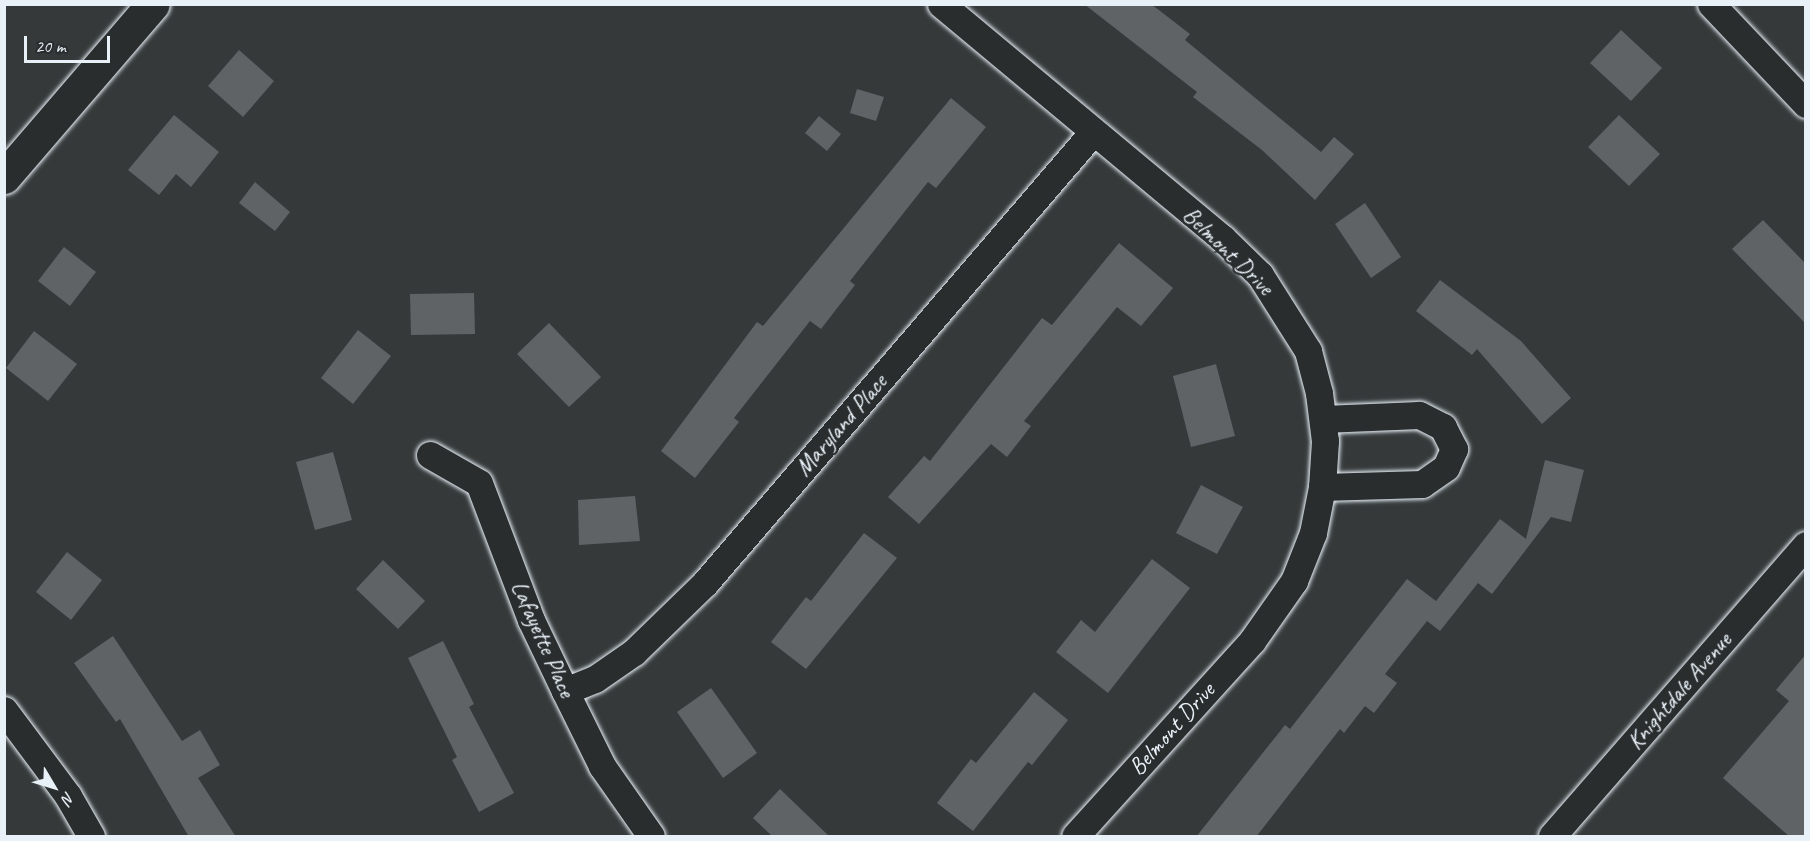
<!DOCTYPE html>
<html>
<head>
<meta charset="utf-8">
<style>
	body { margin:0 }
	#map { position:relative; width:1810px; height:841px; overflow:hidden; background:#35393a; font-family:Caveat,sans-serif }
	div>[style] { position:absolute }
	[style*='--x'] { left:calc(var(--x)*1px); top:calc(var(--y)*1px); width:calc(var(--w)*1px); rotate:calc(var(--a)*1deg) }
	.building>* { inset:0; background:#5f6365 }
	.roads { filter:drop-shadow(0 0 2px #e8f1f8) drop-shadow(0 0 2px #e8f1f8) }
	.minor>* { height:27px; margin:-13.5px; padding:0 13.5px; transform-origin:13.5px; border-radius:13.5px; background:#2a2d2e }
	.major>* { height:33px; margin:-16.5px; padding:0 16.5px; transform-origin:16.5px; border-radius:16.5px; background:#2a2d2e }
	span { translate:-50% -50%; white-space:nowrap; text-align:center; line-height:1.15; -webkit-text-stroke:4.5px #2a2d2e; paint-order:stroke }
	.street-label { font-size:24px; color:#e8f1f8 }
	.frame { position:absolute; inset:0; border:6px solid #e8f1f8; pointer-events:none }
	.north { position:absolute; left:24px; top:757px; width:60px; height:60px; -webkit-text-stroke:4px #2a2d2e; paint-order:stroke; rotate:128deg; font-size:16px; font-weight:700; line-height:24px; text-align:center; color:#e8f1f8 }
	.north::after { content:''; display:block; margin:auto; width:21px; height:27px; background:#e8f1f8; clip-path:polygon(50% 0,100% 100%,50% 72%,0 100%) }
	.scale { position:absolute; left:24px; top:36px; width:86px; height:27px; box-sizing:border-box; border:3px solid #e8f1f8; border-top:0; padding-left:8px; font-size:18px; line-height:21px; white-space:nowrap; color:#e8f1f8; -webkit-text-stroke:4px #2a2d2e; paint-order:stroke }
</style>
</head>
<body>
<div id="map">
	<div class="building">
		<i style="clip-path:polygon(1084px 4px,1151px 4px,1190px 34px,1185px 40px,1321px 152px,1334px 137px,1354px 154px,1315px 200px,1262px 150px,1193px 97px,1197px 92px)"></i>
		<i style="clip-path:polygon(1621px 30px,1662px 68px,1631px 101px,1590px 63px)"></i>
		<i style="clip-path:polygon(239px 50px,274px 81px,243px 117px,208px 86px)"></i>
		<i style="clip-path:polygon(857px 89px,884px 97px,876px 121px,850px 113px)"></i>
		<i style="clip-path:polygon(951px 98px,986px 127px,936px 188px,928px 182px,850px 281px,855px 285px,821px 329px,810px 321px,734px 418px,739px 422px,695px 478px,661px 451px,757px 322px,763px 326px)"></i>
		<i style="clip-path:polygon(174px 115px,219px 152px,191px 187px,176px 174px,159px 195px,128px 170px)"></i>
		<i style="clip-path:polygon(1619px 115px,1660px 154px,1629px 186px,1588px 147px)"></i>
		<i style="clip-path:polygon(819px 116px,841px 134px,827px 151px,805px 133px)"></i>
		<i style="clip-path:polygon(255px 182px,290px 212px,275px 231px,239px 203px)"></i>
		<i style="clip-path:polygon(1365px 203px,1401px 257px,1371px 278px,1335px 224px)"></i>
		<i style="clip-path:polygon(1763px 220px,1806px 264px,1806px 324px,1732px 249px)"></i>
		<i style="clip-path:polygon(1119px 243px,1173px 288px,1141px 326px,1117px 307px,1024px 421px,1031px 426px,1007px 457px,991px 444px,919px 524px,888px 497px,924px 456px,930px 461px,1042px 318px,1052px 325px)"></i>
		<i style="clip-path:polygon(64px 247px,96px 272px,70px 306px,38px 281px)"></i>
		<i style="clip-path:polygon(1440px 280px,1521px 341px,1571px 398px,1542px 424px,1477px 349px,1472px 355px,1416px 311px)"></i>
		<i style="clip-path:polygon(474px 293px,475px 334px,411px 335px,410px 294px)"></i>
		<i style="clip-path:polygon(549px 323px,601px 377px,569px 407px,517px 354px)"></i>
		<i style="clip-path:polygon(358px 330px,391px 356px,353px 404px,321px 378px)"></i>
		<i style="clip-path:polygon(34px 331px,77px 364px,48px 401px,6px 368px)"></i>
		<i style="clip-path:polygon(1216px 364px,1235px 436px,1191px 447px,1173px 376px)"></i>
		<i style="clip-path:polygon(333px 452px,352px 520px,315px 530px,296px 462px)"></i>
		<i style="clip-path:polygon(1545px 460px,1584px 470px,1571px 522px,1551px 517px,1492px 594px,1478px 583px,1440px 631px,1427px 621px,1385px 674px,1397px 683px,1374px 713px,1365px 706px,1344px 733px,1340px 729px,1256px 837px,1196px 837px,1285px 725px,1290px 729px,1407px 579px,1436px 601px,1500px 519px,1526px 539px)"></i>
		<i style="clip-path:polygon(1201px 485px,1243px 507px,1217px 554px,1176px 533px)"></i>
		<i style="clip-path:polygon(635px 496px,640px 541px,579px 545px,578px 500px)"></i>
		<i style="clip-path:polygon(864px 533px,897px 558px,806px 669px,771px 642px,806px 597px,811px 601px)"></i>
		<i style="clip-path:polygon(67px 552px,102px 580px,71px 620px,36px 592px)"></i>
		<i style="clip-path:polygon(1152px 559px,1190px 588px,1108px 693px,1056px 652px,1081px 620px,1095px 632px)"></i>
		<i style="clip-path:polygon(383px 560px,425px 601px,398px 629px,356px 589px)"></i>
		<i style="clip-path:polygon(113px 636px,182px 741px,200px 730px,220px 765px,198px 778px,236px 837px,189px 837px,120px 719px,116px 722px,74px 663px)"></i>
		<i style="clip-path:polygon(443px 641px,474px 704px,469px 707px,514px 793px,479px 812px,452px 760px,457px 757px,408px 658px)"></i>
		<i style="clip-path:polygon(1806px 654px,1806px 837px,1790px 837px,1723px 778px,1789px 701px,1776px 690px)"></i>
		<i style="clip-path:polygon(711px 688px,757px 753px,723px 778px,677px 712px)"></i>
		<i style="clip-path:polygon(1034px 692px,1068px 720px,1032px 765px,1028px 762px,973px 831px,937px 803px,971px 759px,976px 763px)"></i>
		<i style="clip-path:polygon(780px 789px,830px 837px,773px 837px,753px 818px)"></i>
	</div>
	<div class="roads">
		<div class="minor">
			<i style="--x:941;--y:4;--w:366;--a:39.8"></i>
			<i style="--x:1222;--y:238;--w:53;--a:44.2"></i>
			<i style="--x:1260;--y:275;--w:90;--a:57.7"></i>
			<i style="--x:1308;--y:351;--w:43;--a:75.3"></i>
			<i style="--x:1319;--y:393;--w:48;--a:82.9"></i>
			<i style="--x:1325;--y:441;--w:46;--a:93.7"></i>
			<i style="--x:1322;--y:487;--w:47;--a:101.1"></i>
			<i style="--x:1313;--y:533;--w:52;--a:111.6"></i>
			<i style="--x:1294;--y:581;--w:73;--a:125"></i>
			<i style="--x:1252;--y:641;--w:263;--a:132.2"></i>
			<i style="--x:1711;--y:4;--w:138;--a:46.5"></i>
			<i style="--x:430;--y:455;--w:56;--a:29.7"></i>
			<i style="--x:479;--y:483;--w:147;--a:69.2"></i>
			<i style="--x:531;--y:620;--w:79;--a:64.4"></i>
			<i style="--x:565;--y:691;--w:84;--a:63.7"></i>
			<i style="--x:602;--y:766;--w:85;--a:55"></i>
			<i style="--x:1322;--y:487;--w:100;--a:-1.7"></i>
			<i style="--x:1422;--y:484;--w:29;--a:-35"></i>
			<i style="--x:1446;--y:467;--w:20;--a:-66"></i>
			<i style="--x:1454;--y:449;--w:25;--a:-117"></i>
			<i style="--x:1443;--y:427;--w:27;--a:-153"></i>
			<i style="--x:1419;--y:415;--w:96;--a:177.6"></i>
			<i style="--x:565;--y:691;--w:32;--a:-22"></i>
			<i style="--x:595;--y:679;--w:47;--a:-34.7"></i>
			<i style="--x:634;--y:652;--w:99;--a:-44.2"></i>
			<i style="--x:705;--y:583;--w:595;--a:-49.29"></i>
			<i style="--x:4;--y:710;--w:107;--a:53.3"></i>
			<i style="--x:68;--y:796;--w:46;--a:60.1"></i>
			<i style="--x:1552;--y:836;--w:386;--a:-48.9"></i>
		</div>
		<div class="major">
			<i style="--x:4;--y:177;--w:228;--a:-49.3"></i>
		</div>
	</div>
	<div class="street-label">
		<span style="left:1228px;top:251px;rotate:44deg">Belmont Drive</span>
		<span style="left:841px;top:425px;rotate:-49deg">Maryland Place</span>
		<span style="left:543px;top:639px;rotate:66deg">Lafayette Place</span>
		<span style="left:1679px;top:691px;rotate:-49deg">Knightdale Avenue</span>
		<span style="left:1172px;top:729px;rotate:-48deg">Belmont Drive</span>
	</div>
	<div class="frame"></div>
	<div class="north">N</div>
	<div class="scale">20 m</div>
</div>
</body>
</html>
